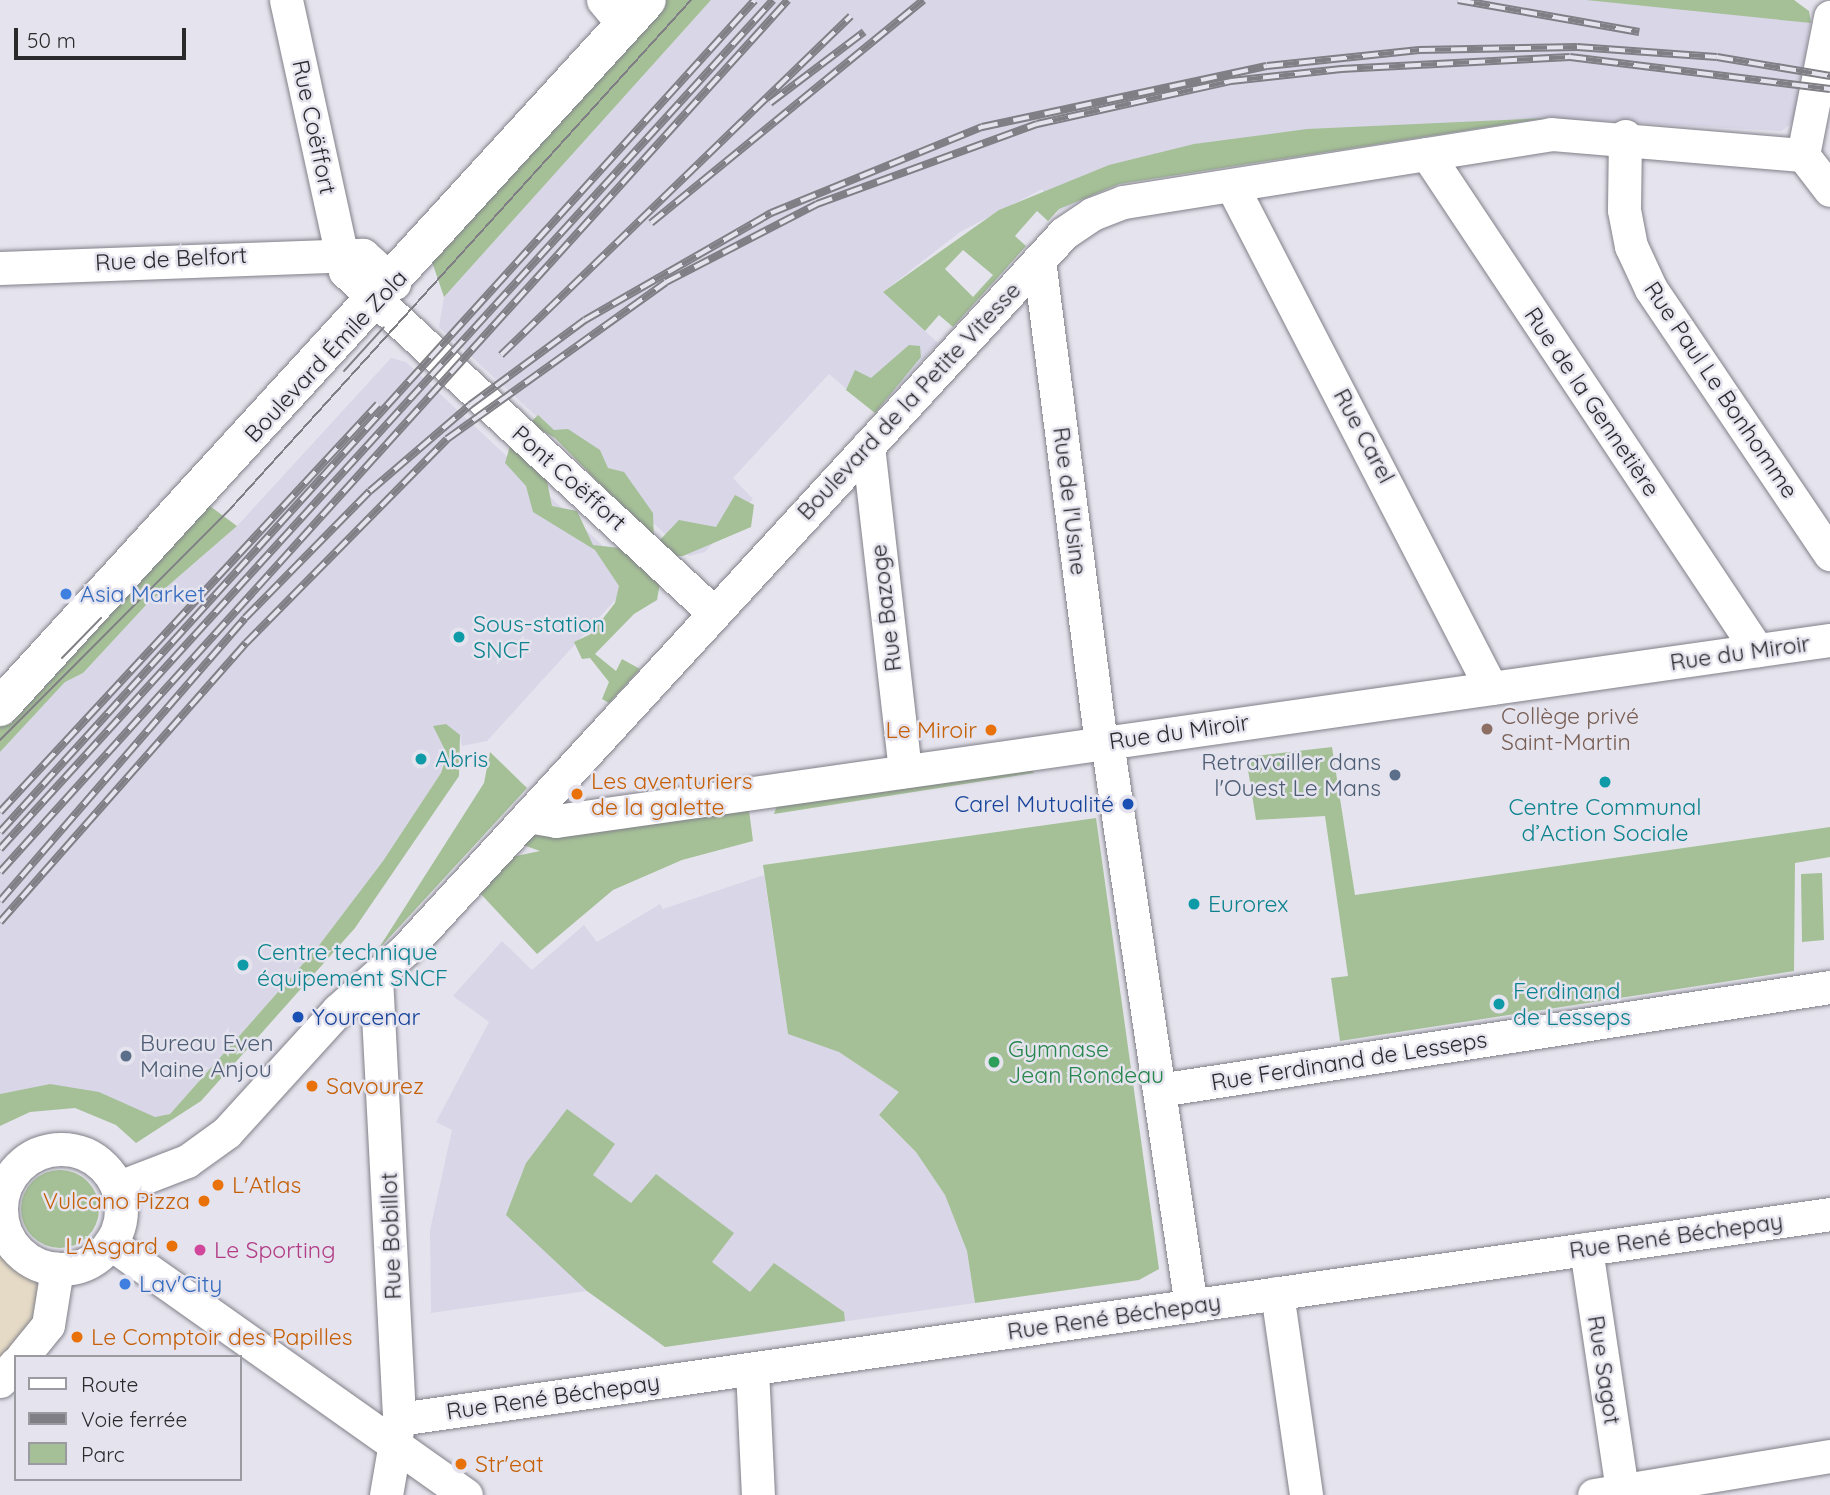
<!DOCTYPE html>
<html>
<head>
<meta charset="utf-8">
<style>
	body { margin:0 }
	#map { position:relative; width:1830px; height:1495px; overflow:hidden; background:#e5e4ee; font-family:Quicksand,sans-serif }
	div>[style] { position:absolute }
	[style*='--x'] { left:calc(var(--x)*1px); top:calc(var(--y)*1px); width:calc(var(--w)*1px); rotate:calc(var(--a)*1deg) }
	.commercial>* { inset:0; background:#e5dac5 }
	.built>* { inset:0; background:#d8d6e7 }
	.green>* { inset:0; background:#a5c097 }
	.round { border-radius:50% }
	.roads { filter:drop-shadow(0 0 2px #818089) drop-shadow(0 0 2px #818089) }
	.minor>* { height:33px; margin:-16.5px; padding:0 16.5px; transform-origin:16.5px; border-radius:16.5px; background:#fff }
	.minor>.ring { margin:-16.5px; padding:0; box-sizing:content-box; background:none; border:33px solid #fff; border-radius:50% }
	.major>* { height:38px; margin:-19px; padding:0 19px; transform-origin:19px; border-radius:19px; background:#fff }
	.tram>* { height:2px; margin:-1px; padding:0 1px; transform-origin:1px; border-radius:1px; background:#7f7f85 }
	.rail>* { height:8px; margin-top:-4px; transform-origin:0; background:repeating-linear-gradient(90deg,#e5e4ee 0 16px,#7f7f85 0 32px); box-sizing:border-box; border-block:2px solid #7f7f85 }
	.dots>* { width:19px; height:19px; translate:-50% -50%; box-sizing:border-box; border:4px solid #e5e4ee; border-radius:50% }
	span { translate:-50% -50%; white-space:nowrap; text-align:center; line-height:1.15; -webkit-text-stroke:5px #e5e4ee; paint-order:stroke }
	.street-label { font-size:23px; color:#2a2a2d }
	.shop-label { font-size:23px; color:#366cbe }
	.left { translate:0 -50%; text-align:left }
	.culture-label { font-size:23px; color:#0d838f }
	.education-label { font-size:23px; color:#785e54 }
	.food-label { font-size:23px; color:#c56008 }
	.right { translate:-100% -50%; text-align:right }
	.service-label { font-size:23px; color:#4e5e75 }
	.transit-label { font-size:23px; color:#164399 }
	.leisure-label { font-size:23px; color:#27864d }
	.hotel-label { font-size:23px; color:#b23c85 }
	.legend { position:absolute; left:14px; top:1355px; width:228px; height:126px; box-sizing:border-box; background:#e5e4ee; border:2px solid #9a9aa1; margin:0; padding:9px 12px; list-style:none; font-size:21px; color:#2a2a2d }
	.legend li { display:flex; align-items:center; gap:14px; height:35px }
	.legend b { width:35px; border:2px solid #9a9aa1 }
	.scale { position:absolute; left:14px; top:28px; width:172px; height:32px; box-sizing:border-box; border:4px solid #2a2a2d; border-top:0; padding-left:9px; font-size:21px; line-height:24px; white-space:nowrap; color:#2a2a2d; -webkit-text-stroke:5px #e5e4ee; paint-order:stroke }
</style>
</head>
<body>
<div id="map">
	<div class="commercial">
		<i style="clip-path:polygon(0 1164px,12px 1173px,1px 1203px,5px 1232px,27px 1259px,48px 1268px,56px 1290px,0 1381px)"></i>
	</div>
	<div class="built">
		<i style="clip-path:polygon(711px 0,1794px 0,1811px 18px,1795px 120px,1782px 131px,1546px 118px,1119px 184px,1057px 212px,1042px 189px,960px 232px,883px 292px,938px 343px,875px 413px,829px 374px,733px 478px,753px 499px,705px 552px,689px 556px,439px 327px,444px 297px)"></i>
		<i style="clip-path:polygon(391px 358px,406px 362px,636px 577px,487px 741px,462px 746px,460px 735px,445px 746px,441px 773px,383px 861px,317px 948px,170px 1114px,155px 1117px,50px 1084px,0 1094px,0 752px,65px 682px,83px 673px,147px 604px,237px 526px)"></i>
		<i style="clip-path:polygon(764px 875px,788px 1034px,839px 1052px,900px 1092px,879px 1116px,916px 1152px,945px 1195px,967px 1251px,975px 1303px,665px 1347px,587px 1291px,431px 1313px,430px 1230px,452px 1130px,436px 1122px,489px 1022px,453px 996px,502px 941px,532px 970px,584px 925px,597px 942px,660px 904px,663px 909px)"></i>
	</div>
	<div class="green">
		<i style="clip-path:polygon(647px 0,711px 0,444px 297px,427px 247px)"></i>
		<i style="clip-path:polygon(1586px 0,1794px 0,1809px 11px,1811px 23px)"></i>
		<i style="clip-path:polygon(evenodd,1546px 118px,1119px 184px,1059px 209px,1048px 221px,1037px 211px,1015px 236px,1026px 246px,953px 327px,939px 315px,925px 331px,883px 292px,999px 210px,1109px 165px,1194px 144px,1307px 129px,1546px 118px,963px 250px,993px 275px,973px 297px,945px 269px,963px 250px)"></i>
		<i style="clip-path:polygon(909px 345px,920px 346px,921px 357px,875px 413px,846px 390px,855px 370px,871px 378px)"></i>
		<i style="clip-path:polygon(538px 415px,554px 430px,568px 429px,600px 450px,608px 468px,624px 472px,653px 513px,654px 539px,555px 438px,536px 427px,531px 422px)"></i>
		<i style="clip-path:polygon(510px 446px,547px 481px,552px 506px,577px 511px,593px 545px,620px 548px,660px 583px,657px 600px,634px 614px,595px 654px,616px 671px,622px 659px,640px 669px,609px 703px,602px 699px,609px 682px,590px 658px,582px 659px,574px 642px,591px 634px,615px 603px,619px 586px,595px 550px,533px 512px,526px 486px,505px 463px)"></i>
		<i style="clip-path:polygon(735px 495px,754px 505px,751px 527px,683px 556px,673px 556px,659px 541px,679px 520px,716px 527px)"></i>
		<i style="clip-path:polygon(203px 501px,237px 526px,147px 604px,83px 673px,65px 682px,0 752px,0 716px)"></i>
		<i style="clip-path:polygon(446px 724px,460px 735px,459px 776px,355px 928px,201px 1101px,136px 1143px,116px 1125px,75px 1108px,30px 1112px,0 1126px,0 1094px,50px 1084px,99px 1092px,155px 1117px,170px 1114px,317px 948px,383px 861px,441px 773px,447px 754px,433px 726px)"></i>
		<i style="clip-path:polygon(1332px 747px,1355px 895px,1830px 827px,1830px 857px,1795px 863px,1794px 971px,1340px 1041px,1331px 978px,1348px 976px,1325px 816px,1256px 820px,1246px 757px)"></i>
		<i style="clip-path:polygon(490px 752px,527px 788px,377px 951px,484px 783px)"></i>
		<i style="clip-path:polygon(1029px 766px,1034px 773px,774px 814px,778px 802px)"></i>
		<i style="clip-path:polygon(748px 802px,753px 841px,682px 860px,613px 890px,537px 954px,479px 892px,511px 857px,540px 851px,523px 845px,534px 833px)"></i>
		<i style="clip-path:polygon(1096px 818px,1159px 1269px,1139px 1280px,975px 1303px,967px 1251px,945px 1195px,916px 1152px,879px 1115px,899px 1092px,839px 1052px,788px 1034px,763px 865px)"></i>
		<i style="clip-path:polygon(1822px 873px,1824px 940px,1802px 942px,1801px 874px)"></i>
		<i style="clip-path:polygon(567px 1109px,615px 1144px,593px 1175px,631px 1203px,656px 1174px,734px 1233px,712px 1262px,750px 1292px,774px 1263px,844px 1312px,845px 1321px,665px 1347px,587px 1291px,506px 1215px,526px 1163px)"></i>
		<i class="round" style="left:21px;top:1170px;width:78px;height:78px"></i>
	</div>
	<div class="roads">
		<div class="minor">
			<i style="--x:286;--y:0;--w:277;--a:77.7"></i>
			<i style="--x:345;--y:271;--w:503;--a:42.83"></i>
			<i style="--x:603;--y:0;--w:33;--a:50"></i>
			<i style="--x:1625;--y:136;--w:74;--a:90.8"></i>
			<i style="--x:1624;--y:210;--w:37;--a:79"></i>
			<i style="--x:1631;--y:246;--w:47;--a:65.1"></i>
			<i style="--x:1651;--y:289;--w:320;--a:56"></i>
			<i style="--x:1427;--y:154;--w:596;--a:56.36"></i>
			<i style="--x:1803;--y:155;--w:141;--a:-78.9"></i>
			<i style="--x:1803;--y:155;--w:44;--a:52.4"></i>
			<i style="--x:1232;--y:186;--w:565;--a:62.71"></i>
			<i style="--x:1039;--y:260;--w:487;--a:82.7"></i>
			<i style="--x:0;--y:268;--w:363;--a:-2.1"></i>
			<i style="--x:363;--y:255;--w:42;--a:42.1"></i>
			<i style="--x:868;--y:446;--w:327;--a:83.5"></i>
			<i style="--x:1107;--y:742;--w:570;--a:81.53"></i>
			<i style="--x:528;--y:816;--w:28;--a:10"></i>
			<i style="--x:556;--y:821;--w:1287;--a:-8.09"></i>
			<i style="--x:376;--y:977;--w:443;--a:87"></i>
			<i style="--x:399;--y:1419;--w:77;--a:99.7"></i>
			<i style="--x:1159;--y:1090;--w:679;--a:-8.73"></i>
			<i class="ring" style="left:1px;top:1149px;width:87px;height:87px"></i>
			<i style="--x:117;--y:1188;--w:75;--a:-21.1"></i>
			<i style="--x:187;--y:1161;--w:49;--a:-35.9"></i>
			<i style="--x:227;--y:1132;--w:165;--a:-47.7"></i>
			<i style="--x:338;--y:1010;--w:91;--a:-41.9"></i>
			<i style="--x:406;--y:949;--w:972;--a:-47.42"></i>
			<i style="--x:1064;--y:233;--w:34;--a:-34"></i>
			<i style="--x:1092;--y:214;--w:33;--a:-21"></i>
			<i style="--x:1123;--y:202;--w:433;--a:-9"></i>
			<i style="--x:1551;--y:134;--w:253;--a:4.8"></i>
			<i style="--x:110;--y:1243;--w:436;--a:35.3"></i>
			<i style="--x:1586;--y:1249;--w:244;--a:81.5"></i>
			<i style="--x:1277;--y:1293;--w:204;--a:81.8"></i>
			<i style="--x:22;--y:1357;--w:41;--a:-50.9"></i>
			<i style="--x:48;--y:1325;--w:57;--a:-80.9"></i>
			<i style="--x:752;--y:1369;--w:126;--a:87.3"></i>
			<i style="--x:0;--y:1381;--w:24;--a:-48"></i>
			<i style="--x:399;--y:1419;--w:1446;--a:-8.15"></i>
			<i style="--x:1594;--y:1495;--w:239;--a:-9.4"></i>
		</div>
		<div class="major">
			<i style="--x:0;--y:707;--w:958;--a:-47.54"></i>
		</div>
	</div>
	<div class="tram">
		<i style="--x:344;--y:371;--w:59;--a:-47.7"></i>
		<i style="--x:62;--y:658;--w:56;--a:-45.7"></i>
		<i style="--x:0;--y:740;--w:327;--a:-45.1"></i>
		<i style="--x:231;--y:508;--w:685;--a:-47.84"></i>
	</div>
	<div class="rail">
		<i style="--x:1458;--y:0;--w:184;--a:10"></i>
		<i style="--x:770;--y:103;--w:118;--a:-37.1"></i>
		<i style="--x:651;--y:223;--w:352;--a:-39.3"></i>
		<i style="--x:501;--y:355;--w:487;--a:-44.1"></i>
		<i style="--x:0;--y:812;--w:556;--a:-47.19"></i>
		<i style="--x:0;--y:832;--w:1123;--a:-47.78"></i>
		<i style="--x:0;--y:849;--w:1148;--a:-47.68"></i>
		<i style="--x:0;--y:872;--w:1175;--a:-47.9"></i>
		<i style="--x:0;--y:901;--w:374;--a:-49.1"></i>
		<i style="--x:245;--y:618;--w:178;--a:-45.5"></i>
		<i style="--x:370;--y:491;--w:132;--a:-40.7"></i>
		<i style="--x:470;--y:405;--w:143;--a:-36.5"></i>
		<i style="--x:585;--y:320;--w:215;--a:-29.9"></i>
		<i style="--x:771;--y:213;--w:228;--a:-22.2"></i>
		<i style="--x:982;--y:127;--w:291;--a:-12.1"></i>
		<i style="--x:1267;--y:66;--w:153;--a:-6"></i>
		<i style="--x:1419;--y:50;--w:158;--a:-1.1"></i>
		<i style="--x:1577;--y:47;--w:140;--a:4.1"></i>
		<i style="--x:1717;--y:57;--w:115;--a:9.5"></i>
		<i style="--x:0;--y:922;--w:372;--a:-48.6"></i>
		<i style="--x:246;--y:643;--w:286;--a:-45.4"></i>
		<i style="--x:447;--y:439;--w:269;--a:-35.6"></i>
		<i style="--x:666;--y:282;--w:170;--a:-27.3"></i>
		<i style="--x:817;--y:204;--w:234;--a:-20"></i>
		<i style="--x:1037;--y:124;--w:199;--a:-12.5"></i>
		<i style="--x:1231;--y:81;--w:111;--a:-6.2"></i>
		<i style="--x:1341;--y:69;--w:229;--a:-3"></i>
		<i style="--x:1570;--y:57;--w:262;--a:7"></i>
	</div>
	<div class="dots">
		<i style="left:66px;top:594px;background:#3f7fe0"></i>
		<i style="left:459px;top:637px;background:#0f9aa8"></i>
		<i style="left:1487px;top:729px;background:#8d6e63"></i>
		<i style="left:991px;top:730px;background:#e8710a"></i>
		<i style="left:421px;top:759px;background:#0f9aa8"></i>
		<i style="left:1395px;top:775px;background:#5c6f8a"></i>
		<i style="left:1605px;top:782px;background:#0f9aa8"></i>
		<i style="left:577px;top:794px;background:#e8710a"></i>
		<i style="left:1128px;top:804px;background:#1a4fb4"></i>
		<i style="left:1194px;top:904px;background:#0f9aa8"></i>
		<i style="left:243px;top:965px;background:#0f9aa8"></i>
		<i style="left:1499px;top:1004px;background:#0f9aa8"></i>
		<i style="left:298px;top:1017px;background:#1a4fb4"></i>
		<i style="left:126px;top:1056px;background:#5c6f8a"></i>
		<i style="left:994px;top:1062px;background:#2e9e5b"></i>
		<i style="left:312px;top:1086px;background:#e8710a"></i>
		<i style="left:218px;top:1185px;background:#e8710a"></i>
		<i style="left:204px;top:1201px;background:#e8710a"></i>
		<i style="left:172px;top:1246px;background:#e8710a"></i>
		<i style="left:200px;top:1250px;background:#d1479c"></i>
		<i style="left:125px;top:1284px;background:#3f7fe0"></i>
		<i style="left:77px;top:1337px;background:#e8710a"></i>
		<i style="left:461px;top:1464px;background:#e8710a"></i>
	</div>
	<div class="street-label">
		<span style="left:314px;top:127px;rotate:78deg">Rue Coëffort</span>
		<span style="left:171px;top:259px;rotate:-3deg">Rue de Belfort</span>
		<span style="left:326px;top:356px;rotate:-47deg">Boulevard Émile Zola</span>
		<span style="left:1721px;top:390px;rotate:56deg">Rue Paul Le Bonhomme</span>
		<span style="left:909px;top:401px;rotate:-47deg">Boulevard de la Petite Vitesse</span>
		<span style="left:1592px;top:402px;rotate:56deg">Rue de la Gennetière</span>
		<span style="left:1364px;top:436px;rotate:62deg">Rue Carel</span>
		<span style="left:569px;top:478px;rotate:42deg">Pont Coëffort</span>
		<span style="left:1070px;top:501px;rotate:83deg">Rue de l'Usine</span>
		<span style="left:886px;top:608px;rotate:-97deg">Rue Bazoge</span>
		<span style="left:1740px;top:653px;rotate:-8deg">Rue du Miroir</span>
		<span style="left:1179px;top:732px;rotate:-8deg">Rue du Miroir</span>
		<span style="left:1349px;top:1061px;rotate:-9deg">Rue Ferdinand de Lesseps</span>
		<span style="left:391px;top:1236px;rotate:-92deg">Rue Bobillot</span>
		<span style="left:1676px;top:1236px;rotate:-8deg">Rue René Béchepay</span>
		<span style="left:1114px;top:1317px;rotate:-8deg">Rue René Béchepay</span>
		<span style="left:1604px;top:1370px;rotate:81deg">Rue Sagot</span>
		<span style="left:553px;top:1397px;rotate:-8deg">Rue René Béchepay</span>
	</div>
	<div class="shop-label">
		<span class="left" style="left:80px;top:594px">Asia Market</span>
		<span class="left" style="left:139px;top:1284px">Lav'City</span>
	</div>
	<div class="culture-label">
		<span class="left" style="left:473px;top:637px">Sous-station<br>SNCF</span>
		<span class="left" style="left:435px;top:759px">Abris</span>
		<span style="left:1605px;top:820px">Centre Communal<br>d’Action Sociale</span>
		<span class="left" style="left:1208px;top:904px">Eurorex</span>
		<span class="left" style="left:257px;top:965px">Centre technique<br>équipement SNCF</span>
		<span class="left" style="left:1513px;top:1004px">Ferdinand<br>de Lesseps</span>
	</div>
	<div class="education-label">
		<span class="left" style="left:1501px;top:729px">Collège privé<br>Saint-Martin</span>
	</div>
	<div class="food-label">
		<span class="right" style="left:977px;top:730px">Le Miroir</span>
		<span class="left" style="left:591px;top:794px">Les aventuriers<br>de la galette</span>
		<span class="left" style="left:326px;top:1086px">Savourez</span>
		<span class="left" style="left:232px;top:1185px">L'Atlas</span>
		<span class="right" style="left:190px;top:1201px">Vulcano Pizza</span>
		<span class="right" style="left:158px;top:1246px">L'Asgard</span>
		<span class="left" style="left:91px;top:1337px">Le Comptoir des Papilles</span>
		<span class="left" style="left:475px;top:1464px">Str'eat</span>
	</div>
	<div class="service-label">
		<span class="right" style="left:1381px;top:775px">Retravailler dans<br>l'Ouest Le Mans</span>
		<span class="left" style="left:140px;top:1056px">Bureau Even<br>Maine Anjou</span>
	</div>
	<div class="transit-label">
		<span class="right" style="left:1114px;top:804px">Carel Mutualité</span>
		<span class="left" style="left:312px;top:1017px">Yourcenar</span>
	</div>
	<div class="leisure-label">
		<span class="left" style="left:1008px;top:1062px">Gymnase<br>Jean Rondeau</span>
	</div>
	<div class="hotel-label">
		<span class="left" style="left:214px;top:1250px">Le Sporting</span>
	</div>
	<ul class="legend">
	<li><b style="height:9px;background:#fff"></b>Route</li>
	<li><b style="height:9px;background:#7f7f85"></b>Voie ferrée</li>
	<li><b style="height:19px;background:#a5c097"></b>Parc</li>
	</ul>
	<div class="scale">50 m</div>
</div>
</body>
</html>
